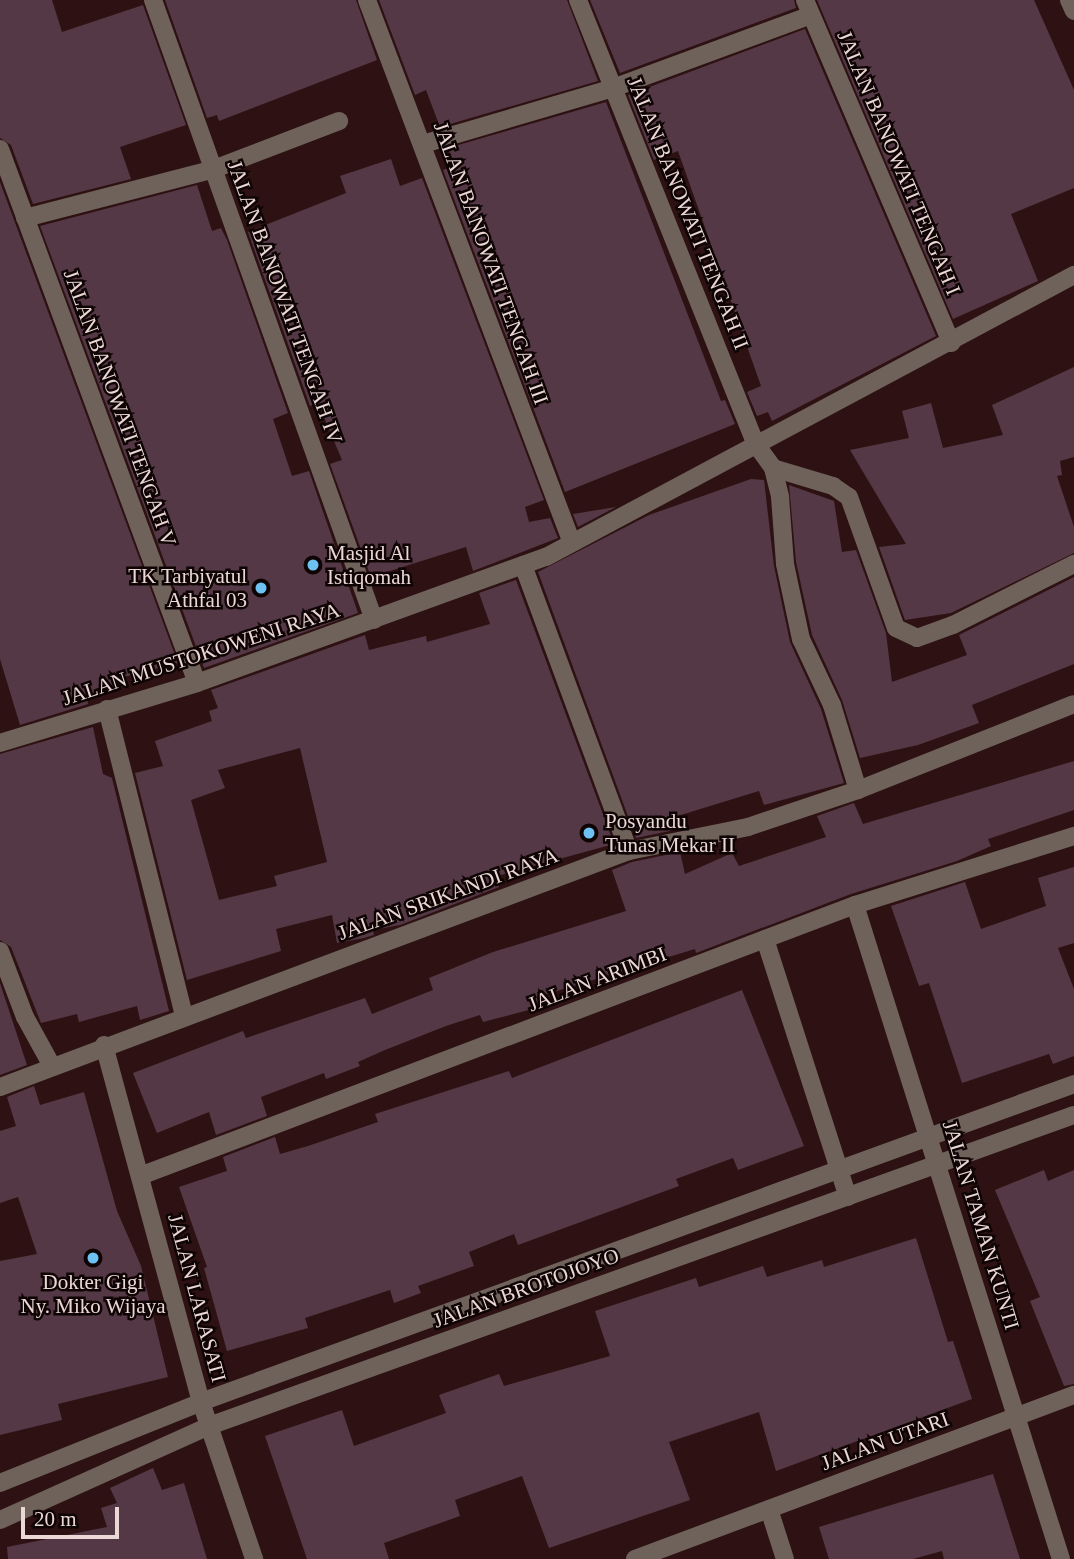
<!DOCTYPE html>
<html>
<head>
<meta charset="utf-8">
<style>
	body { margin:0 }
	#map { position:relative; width:1074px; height:1559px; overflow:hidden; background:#2e1213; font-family:Georgia,serif }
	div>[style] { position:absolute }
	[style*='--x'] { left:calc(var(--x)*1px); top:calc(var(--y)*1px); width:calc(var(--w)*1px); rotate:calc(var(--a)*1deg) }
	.building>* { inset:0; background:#553845 }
	.minor>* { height:18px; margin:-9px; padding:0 9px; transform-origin:9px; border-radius:9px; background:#6f625b }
	.dots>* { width:19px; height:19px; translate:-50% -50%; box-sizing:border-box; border:4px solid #0e0404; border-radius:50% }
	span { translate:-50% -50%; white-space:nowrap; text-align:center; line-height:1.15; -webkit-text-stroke:5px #0e0404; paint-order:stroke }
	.street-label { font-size:21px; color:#ecd7d7 }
	.poi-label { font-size:21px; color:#ecd7d7 }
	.left { translate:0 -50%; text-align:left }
	.right { translate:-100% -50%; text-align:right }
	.scale { position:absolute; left:21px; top:1507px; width:98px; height:32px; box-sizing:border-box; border:4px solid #ecd7d7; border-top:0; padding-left:9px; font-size:21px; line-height:24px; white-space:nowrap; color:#ecd7d7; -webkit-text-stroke:5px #0e0404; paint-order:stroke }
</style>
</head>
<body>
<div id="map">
	<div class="building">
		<i style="clip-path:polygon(0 0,52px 0,62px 32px,143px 5px,186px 125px,120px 147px,131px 179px,33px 204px,11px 145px,0 138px)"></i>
		<i style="clip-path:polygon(165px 0,356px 0,377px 60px,219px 121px,217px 115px,207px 118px)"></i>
		<i style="clip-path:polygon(379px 0,567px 0,598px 81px,440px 127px,426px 90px,415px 95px)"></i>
		<i style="clip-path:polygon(590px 0,794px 0,796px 8px,620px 73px)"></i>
		<i style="clip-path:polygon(817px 0,1034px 0,1074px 90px,1074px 188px,1011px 214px,1038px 281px,953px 319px)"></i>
		<i style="clip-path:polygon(805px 29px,936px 336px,772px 421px,768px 412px,757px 416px,747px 392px,761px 386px,678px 151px,654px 160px,628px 95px)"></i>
		<i style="clip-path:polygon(606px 102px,721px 401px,725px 400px,735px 424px,565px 492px,443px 170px,455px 166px,448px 148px)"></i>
		<i style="clip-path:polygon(391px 159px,400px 186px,422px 178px,544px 500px,525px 507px,529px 522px,550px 518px,558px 538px,473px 571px,466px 547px,371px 577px,330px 464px,342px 460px,318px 403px,310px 406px,248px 232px,346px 193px,340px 176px)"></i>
		<i style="clip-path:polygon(0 182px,178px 663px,116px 679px,119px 689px,87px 698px,88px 704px,20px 725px,0 659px)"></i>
		<i style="clip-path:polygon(197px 185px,212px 231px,221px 228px,227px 240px,288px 413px,273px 419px,292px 476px,309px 471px,358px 613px,204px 668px,40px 226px)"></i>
		<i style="clip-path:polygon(1074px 367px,1074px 457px,1060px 461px,1062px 475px,1057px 476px,1074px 527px,1074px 553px,951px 613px,905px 620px,879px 547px,906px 544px,850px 450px,909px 438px,902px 411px,931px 403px,943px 448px,1003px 435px,992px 405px)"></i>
		<i style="clip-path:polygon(751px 479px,764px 480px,774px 566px,790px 642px,821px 709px,844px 783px,764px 805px,759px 791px,671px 818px,674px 830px,636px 838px,538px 572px,649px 515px)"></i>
		<i style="clip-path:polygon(789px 485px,834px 501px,842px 552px,856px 550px,886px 633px,892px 682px,967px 655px,959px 635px,1074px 577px,1074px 664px,972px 705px,979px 723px,918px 745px,860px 758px,842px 700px,812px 635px,796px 562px)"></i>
		<i style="clip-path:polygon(616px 507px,578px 527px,573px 514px)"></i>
		<i style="clip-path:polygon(evenodd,516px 580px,614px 844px,497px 876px,499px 887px,400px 925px,373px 930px,374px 935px,364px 938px,337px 943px,332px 915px,276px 929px,281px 951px,187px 980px,135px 773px,163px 766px,155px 741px,212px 721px,209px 711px,218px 708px,211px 690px,365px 635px,369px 650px,426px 636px,427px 642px,490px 624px,479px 593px,516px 580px,300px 748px,327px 862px,274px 876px,277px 886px,219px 900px,191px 800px,225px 788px,218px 770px,300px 748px)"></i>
		<i style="clip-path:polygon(93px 727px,103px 774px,112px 778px,169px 1011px,140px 1020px,137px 1006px,79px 1022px,77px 1014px,41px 1023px,11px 947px,0 940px,0 754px)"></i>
		<i style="clip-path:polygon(1074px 761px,1074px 810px,988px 839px,991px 846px,957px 861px,851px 894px,696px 953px,695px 949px,537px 997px,540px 1007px,483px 1022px,480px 1015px,446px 1026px,385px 1050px,358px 1062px,360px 1066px,326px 1079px,324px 1073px,261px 1097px,267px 1116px,216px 1135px,209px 1112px,157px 1133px,133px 1073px,243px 1031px,246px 1038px,365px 998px,372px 1014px,433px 990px,429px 978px,493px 952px,626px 911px,612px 870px,632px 862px,680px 852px,685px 874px,732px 853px,739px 866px,826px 837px,817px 816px,854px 803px,863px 824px)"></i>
		<i style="clip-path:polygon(1074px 867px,1074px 943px,1058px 948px,1074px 989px,1074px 1056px,1053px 1064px,1049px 1054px,962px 1083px,929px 983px,919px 986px,891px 906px,965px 882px,981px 929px,1046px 906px,1038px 878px)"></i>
		<i style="clip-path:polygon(0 983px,27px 1065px,0 1075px)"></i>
		<i style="clip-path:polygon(742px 990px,804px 1146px,738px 1170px,733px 1158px,676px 1179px,679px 1186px,518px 1245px,514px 1234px,469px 1252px,474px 1266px,418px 1286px,421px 1293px,394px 1303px,390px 1290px,305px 1318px,308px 1328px,227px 1351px,204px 1268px,207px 1267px,179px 1187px,227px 1171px,223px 1157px,275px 1137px,280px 1154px,308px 1146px,378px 1122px,375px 1114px,509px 1071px,512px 1078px)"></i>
		<i style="clip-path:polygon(34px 1086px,40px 1105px,84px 1092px,117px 1211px,141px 1266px,168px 1377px,58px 1404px,62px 1420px,0 1435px,0 1261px,37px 1254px,18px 1197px,0 1203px,0 1131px,16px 1126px,7px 1097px)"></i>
		<i style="clip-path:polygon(1044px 1170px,1048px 1181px,1074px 1170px,1074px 1384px,1064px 1386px,1030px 1301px,1040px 1297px,995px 1190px)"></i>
		<i style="clip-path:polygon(916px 1238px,948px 1342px,953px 1341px,972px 1399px,776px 1471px,759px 1412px,669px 1442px,690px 1500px,549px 1548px,522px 1476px,455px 1500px,460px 1516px,384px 1543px,389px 1559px,307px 1559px,265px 1436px,342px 1410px,354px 1446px,446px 1413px,439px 1395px,499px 1374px,504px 1386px,610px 1356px,595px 1311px,696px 1278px,699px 1287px,763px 1266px,767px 1277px,822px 1260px,824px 1267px)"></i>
		<i style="clip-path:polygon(153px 1468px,162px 1490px,184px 1483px,207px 1559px,8px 1559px,7px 1547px,107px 1527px,101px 1508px,117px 1503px,110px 1488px)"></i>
		<i style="clip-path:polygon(993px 1474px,1020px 1559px,944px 1559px,942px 1551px,913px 1559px,829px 1559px,819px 1527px)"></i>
	</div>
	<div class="minor">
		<i style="--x:153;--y:0;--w:658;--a:70.38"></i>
		<i style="--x:367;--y:0;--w:580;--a:69.32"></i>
		<i style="--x:578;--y:0;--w:477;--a:68.2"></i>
		<i style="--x:755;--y:443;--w:31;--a:54"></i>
		<i style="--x:773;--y:468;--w:63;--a:16.7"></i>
		<i style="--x:833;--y:486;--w:19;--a:35"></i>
		<i style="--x:849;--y:497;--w:139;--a:70.3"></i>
		<i style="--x:896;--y:628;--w:23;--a:25"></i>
		<i style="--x:917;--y:638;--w:38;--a:-20"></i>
		<i style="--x:953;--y:625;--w:136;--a:-26.8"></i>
		<i style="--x:805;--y:0;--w:373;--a:66.9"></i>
		<i style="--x:1069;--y:0;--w:12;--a:66"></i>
		<i style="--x:423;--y:144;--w:198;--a:-16.4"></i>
		<i style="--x:613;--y:88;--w:211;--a:-20.2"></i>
		<i style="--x:0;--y:149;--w:569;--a:69.75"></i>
		<i style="--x:25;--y:218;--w:195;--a:-14.5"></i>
		<i style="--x:214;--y:169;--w:134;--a:-21"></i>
		<i style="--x:773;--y:468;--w:30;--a:76"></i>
		<i style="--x:780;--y:497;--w:67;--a:85.7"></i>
		<i style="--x:785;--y:564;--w:77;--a:78"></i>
		<i style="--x:801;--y:639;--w:73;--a:64.8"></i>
		<i style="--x:832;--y:705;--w:89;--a:73"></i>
		<i style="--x:523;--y:565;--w:305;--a:69.7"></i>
		<i style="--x:107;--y:709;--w:317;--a:75.9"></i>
		<i style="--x:0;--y:743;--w:206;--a:-16.9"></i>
		<i style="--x:197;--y:683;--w:371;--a:-19.9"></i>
		<i style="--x:546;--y:557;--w:599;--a:-28.11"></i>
		<i style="--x:855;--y:905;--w:686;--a:72.52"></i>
		<i style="--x:765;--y:939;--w:271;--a:72.2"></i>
		<i style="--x:0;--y:951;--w:71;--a:69.3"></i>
		<i style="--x:25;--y:1017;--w:56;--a:61.1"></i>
		<i style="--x:104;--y:1045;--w:370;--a:74.8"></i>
		<i style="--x:201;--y:1402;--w:166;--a:71.3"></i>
		<i style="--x:0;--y:1087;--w:672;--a:-20.57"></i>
		<i style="--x:629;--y:851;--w:121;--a:-11.4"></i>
		<i style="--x:748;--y:827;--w:116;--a:-18.6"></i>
		<i style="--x:858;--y:790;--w:232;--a:-21.7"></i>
		<i style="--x:140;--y:1176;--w:765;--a:-20.76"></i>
		<i style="--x:855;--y:905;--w:230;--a:-17.5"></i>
		<i style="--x:0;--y:1483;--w:217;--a:-21.9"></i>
		<i style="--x:201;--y:1402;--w:929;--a:-20.01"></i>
		<i style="--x:769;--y:1509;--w:52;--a:72.3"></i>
		<i style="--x:0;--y:1520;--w:229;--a:-24.2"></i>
		<i style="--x:209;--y:1426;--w:919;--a:-19.78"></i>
		<i style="--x:635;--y:1559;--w:469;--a:-20.5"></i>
	</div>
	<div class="dots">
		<i style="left:313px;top:565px;background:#6ec2f3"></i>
		<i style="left:261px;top:588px;background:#6ec2f3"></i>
		<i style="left:589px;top:833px;background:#6ec2f3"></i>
		<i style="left:93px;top:1258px;background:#6ec2f3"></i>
	</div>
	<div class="street-label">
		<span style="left:899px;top:163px;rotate:67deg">JALAN BANOWATI TENGAH I</span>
		<span style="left:688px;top:213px;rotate:68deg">JALAN BANOWATI TENGAH II</span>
		<span style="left:491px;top:263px;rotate:70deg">JALAN BANOWATI TENGAH III</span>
		<span style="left:285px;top:302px;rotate:70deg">JALAN BANOWATI TENGAH IV</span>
		<span style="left:120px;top:408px;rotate:70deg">JALAN BANOWATI TENGAH V</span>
		<span style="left:201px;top:654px;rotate:-18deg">JALAN MUSTOKOWENI RAYA</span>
		<span style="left:448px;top:894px;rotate:-20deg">JALAN SRIKANDI RAYA</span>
		<span style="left:597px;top:979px;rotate:-21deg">JALAN ARIMBI</span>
		<span style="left:981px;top:1225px;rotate:73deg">JALAN TAMAN KUNTI</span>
		<span style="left:526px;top:1288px;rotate:-20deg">JALAN BROTOJOYO</span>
		<span style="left:197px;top:1298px;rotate:75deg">JALAN LARASATI</span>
		<span style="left:885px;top:1441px;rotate:-20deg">JALAN UTARI</span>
	</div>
	<div class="poi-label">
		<span class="left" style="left:327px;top:565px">Masjid Al<br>Istiqomah</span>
		<span class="right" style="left:247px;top:588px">TK Tarbiyatul<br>Athfal 03</span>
		<span class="left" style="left:605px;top:833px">Posyandu<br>Tunas Mekar II</span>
		<span style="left:93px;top:1294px">Dokter Gigi<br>Ny. Miko Wijaya</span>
	</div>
	<div class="scale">20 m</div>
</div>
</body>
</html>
